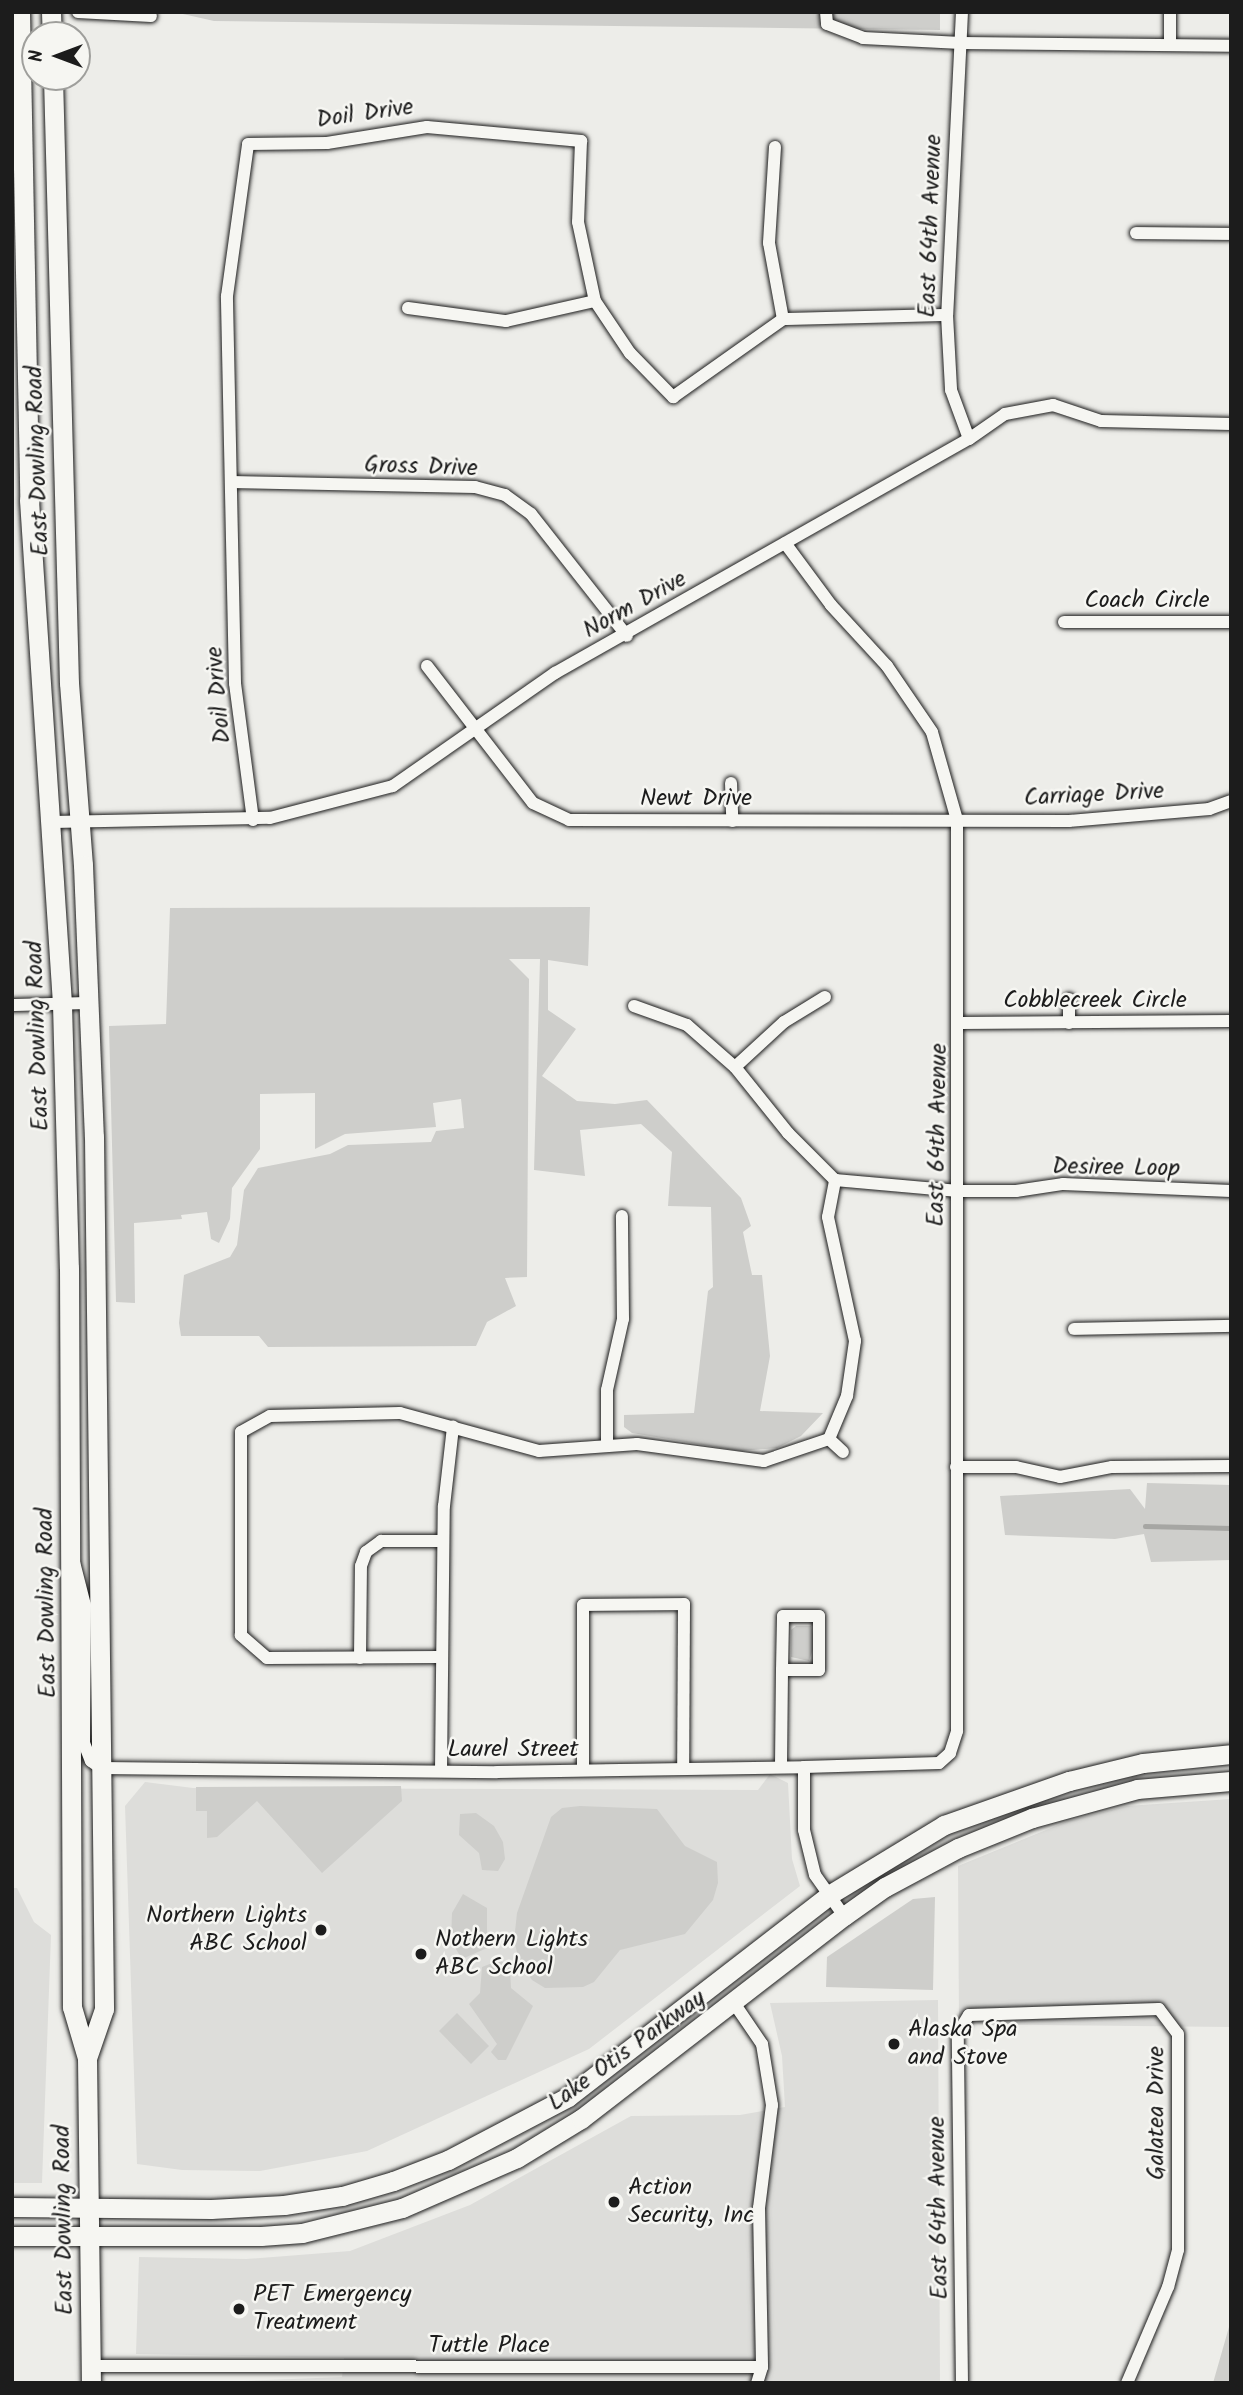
<!DOCTYPE html>
<html>
<head>
<meta charset="utf-8">
<style>
	body { margin:0 }
	#map { position:relative; width:1243px; height:2395px; overflow:hidden; background:#edede9; font-family:Kalam,sans-serif }
	div>[style] { position:absolute }
	[style*='--x'] { left:calc(var(--x)*1px); top:calc(var(--y)*1px); width:calc(var(--w)*1px); rotate:calc(var(--a)*1deg) }
	.built>* { inset:0; background:#ddddda }
	.green>* { inset:0; background:#cececb }
	.stream>* { height:4.5px; margin:-2.25px; padding:0 2.25px; transform-origin:2.25px; border-radius:2.25px; background:#a6a6a3 }
	.roads { filter:drop-shadow(0 0 2px #1c1c1c) drop-shadow(0 0 2px #1c1c1c) }
	.street>* { height:12px; margin:-6px; padding:0 6px; transform-origin:6px; border-radius:6px; background:#f6f6f2 }
	.secondary>* { height:19px; margin:-9.5px; padding:0 9.5px; transform-origin:9.5px; border-radius:9.5px; background:#f6f6f2 }
	.dots>* { width:19px; height:19px; translate:-50% -50%; box-sizing:border-box; border:4px solid #f6f6f2; border-radius:50% }
	span { translate:-50% -50%; white-space:nowrap; text-align:center; line-height:1.15; -webkit-text-stroke:5px #f6f6f2; paint-order:stroke }
	.street-label { font-size:24px; color:#1c1c1c }
	.poi-label { font-size:24px; color:#1c1c1c }
	.right { translate:-100% -50%; text-align:right }
	.left { translate:0 -50%; text-align:left }
	.frame { position:absolute; inset:0; border:14px solid #1c1c1c; pointer-events:none }
	.north { position:absolute; left:21px; top:21px; width:70px; height:70px; box-sizing:border-box; background:#f6f6f2; border:2px solid #9f9f9c; border-radius:50%; rotate:270deg; font-size:19px; font-weight:700; line-height:28px; text-align:center; color:#1c1c1c }
	.north::after { content:''; display:block; margin:auto; width:24px; height:32px; background:#1c1c1c; clip-path:polygon(50% 0,100% 100%,50% 72%,0 100%) }
</style>
</head>
<body>
<div id="map">
	<div class="built">
		<i style="clip-path:polygon(770px 1774px,788px 1783px,792px 1859px,800px 1886px,589px 2049px,367px 2151px,260px 2171px,182px 2170px,137px 2164px,125px 1806px,145px 1782px,193px 1788px,758px 1790px)"></i>
		<i style="clip-path:polygon(1231px 1799px,1231px 2027px,959px 2024px,958px 1866px,1068px 1821px,1127px 1806px)"></i>
		<i style="clip-path:polygon(12px 1888px,17px 1888px,34px 1922px,51px 1935px,42px 2183px,12px 2183px)"></i>
		<i style="clip-path:polygon(938px 2000px,940px 2383px,190px 2383px,342px 2377px,344px 2358px,136px 2354px,139px 2257px,246px 2259px,350px 2251px,470px 2205px,631px 2116px,740px 2115px,785px 2107px,782px 2056px,770px 2003px)"></i>
	</div>
	<div class="green">
		<i style="clip-path:polygon(174px 12px,940px 12px,940px 30px,214px 21px)"></i>
		<i style="clip-path:polygon(590px 907px,588px 966px,548px 960px,548px 1010px,576px 1029px,542px 1076px,577px 1101px,615px 1104px,647px 1100px,741px 1198px,751px 1226px,743px 1232px,752px 1275px,762px 1275px,770px 1356px,760px 1411px,823px 1413px,801px 1436px,777px 1448px,740px 1451px,632px 1433px,624px 1427px,624px 1415px,694px 1413px,708px 1291px,713px 1287px,711px 1207px,668px 1206px,672px 1152px,641px 1124px,580px 1130px,585px 1176px,534px 1170px,540px 959px,509px 959px,529px 979px,527px 1277px,505px 1278px,516px 1306px,487px 1322px,476px 1346px,268px 1347px,259px 1336px,181px 1336px,179px 1323px,184px 1275px,230px 1257px,237px 1245px,244px 1190px,258px 1168px,330px 1154px,348px 1145px,431px 1142px,436px 1131px,464px 1128px,461px 1099px,433px 1103px,436px 1127px,345px 1134px,315px 1149px,315px 1093px,260px 1094px,260px 1149px,232px 1188px,230px 1219px,219px 1243px,211px 1239px,207px 1212px,181px 1215px,182px 1219px,134px 1223px,135px 1303px,116px 1302px,109px 1026px,166px 1024px,170px 908px)"></i>
		<i style="clip-path:polygon(1147px 1483px,1231px 1485px,1231px 1560px,1151px 1562px,1144px 1534px,1115px 1539px,1005px 1535px,1000px 1496px,1130px 1489px,1145px 1509px)"></i>
		<i style="clip-path:polygon(796px 1626px,811px 1626px,815px 1643px,809px 1661px,791px 1657px,791px 1630px)"></i>
		<i style="clip-path:polygon(401px 1786px,402px 1801px,322px 1873px,257px 1801px,217px 1837px,207px 1838px,207px 1811px,196px 1811px,196px 1787px)"></i>
		<i style="clip-path:polygon(580px 1806px,657px 1809px,685px 1846px,717px 1862px,718px 1883px,713px 1900px,685px 1934px,620px 1950px,594px 1982px,583px 1987px,545px 1988px,532px 1980px,520px 1963px,514px 1941px,517px 1913px,551px 1817px,562px 1808px)"></i>
		<i style="clip-path:polygon(476px 1813px,494px 1826px,503px 1842px,505px 1859px,498px 1871px,482px 1870px,479px 1853px,459px 1835px,460px 1814px)"></i>
		<i style="clip-path:polygon(463px 1894px,487px 1908px,487px 1948px,462px 1959px,451px 1941px,452px 1913px)"></i>
		<i style="clip-path:polygon(935px 1897px,933px 1990px,826px 1987px,827px 1957px,913px 1899px)"></i>
		<i style="clip-path:polygon(500px 1960px,510px 1969px,511px 1988px,533px 2006px,506px 2060px,498px 2060px,491px 2052px,497px 2044px,469px 2004px,480px 1993px,482px 1967px)"></i>
		<i style="clip-path:polygon(457px 2013px,489px 2046px,471px 2064px,439px 2031px)"></i>
		<i style="clip-path:polygon(1231px 2319px,1231px 2383px,1213px 2383px,1231px 2320px)"></i>
	</div>
	<div class="stream">
		<i style="--x:1145;--y:1526;--w:86;--a:1.3"></i>
	</div>
	<div class="roads">
		<div class="street">
			<i style="--x:78;--y:12;--w:73;--a:3.1"></i>
			<i style="--x:826;--y:12;--w:12;--a:85"></i>
			<i style="--x:827;--y:24;--w:39;--a:21"></i>
			<i style="--x:863;--y:38;--w:98;--a:2.9"></i>
			<i style="--x:961;--y:43;--w:270;--a:0.6"></i>
			<i style="--x:962;--y:12;--w:303;--a:92.8"></i>
			<i style="--x:947;--y:315;--w:75;--a:86.9"></i>
			<i style="--x:951;--y:390;--w:52;--a:69.8"></i>
			<i style="--x:1170;--y:45;--w:33;--a:-90"></i>
			<i style="--x:775;--y:147;--w:96;--a:93.6"></i>
			<i style="--x:769;--y:243;--w:77;--a:79.6"></i>
			<i style="--x:1136;--y:233;--w:95;--a:0.6"></i>
			<i style="--x:408;--y:308;--w:99;--a:7.6"></i>
			<i style="--x:506;--y:321;--w:91;--a:-12.7"></i>
			<i style="--x:231;--y:482;--w:244;--a:1.2"></i>
			<i style="--x:475;--y:487;--w:31;--a:15"></i>
			<i style="--x:505;--y:495;--w:32;--a:36"></i>
			<i style="--x:531;--y:514;--w:155;--a:51.8"></i>
			<i style="--x:1064;--y:622;--w:167;--a:0"></i>
			<i style="--x:427;--y:666;--w:173;--a:52.3"></i>
			<i style="--x:533;--y:803;--w:40;--a:25"></i>
			<i style="--x:569;--y:820;--w:500;--a:0.11"></i>
			<i style="--x:1069;--y:821;--w:141;--a:-4.9"></i>
			<i style="--x:1209;--y:809;--w:23;--a:-20"></i>
			<i style="--x:731;--y:783;--w:38;--a:88"></i>
			<i style="--x:253;--y:820;--w:138;--a:-97.5"></i>
			<i style="--x:235;--y:683;--w:387;--a:-91.2"></i>
			<i style="--x:227;--y:296;--w:153;--a:-82.1"></i>
			<i style="--x:248;--y:144;--w:79;--a:-0.7"></i>
			<i style="--x:327;--y:143;--w:101;--a:-9.1"></i>
			<i style="--x:427;--y:127;--w:155;--a:5.2"></i>
			<i style="--x:581;--y:141;--w:81;--a:92.1"></i>
			<i style="--x:578;--y:222;--w:81;--a:77.9"></i>
			<i style="--x:595;--y:301;--w:63;--a:56.1"></i>
			<i style="--x:630;--y:353;--w:62;--a:45.7"></i>
			<i style="--x:673;--y:397;--w:135;--a:-35.3"></i>
			<i style="--x:783;--y:319;--w:164;--a:-1.4"></i>
			<i style="--x:53;--y:822;--w:217;--a:-1.1"></i>
			<i style="--x:270;--y:818;--w:127;--a:-14.6"></i>
			<i style="--x:393;--y:786;--w:198;--a:-34.9"></i>
			<i style="--x:555;--y:673;--w:476;--a:-29.5"></i>
			<i style="--x:969;--y:439;--w:44;--a:-34.8"></i>
			<i style="--x:1005;--y:414;--w:49;--a:-10.6"></i>
			<i style="--x:1053;--y:405;--w:51;--a:18.4"></i>
			<i style="--x:1101;--y:421;--w:130;--a:1.3"></i>
			<i style="--x:12;--y:1005;--w:77;--a:-1.5"></i>
			<i style="--x:634;--y:1006;--w:56;--a:19.7"></i>
			<i style="--x:687;--y:1025;--w:64;--a:41.2"></i>
			<i style="--x:735;--y:1067;--w:85;--a:51.2"></i>
			<i style="--x:788;--y:1133;--w:66;--a:45"></i>
			<i style="--x:835;--y:1180;--w:124;--a:5.1"></i>
			<i style="--x:959;--y:1191;--w:57;--a:0"></i>
			<i style="--x:1016;--y:1191;--w:48;--a:-8.5"></i>
			<i style="--x:1063;--y:1184;--w:168;--a:2.4"></i>
			<i style="--x:960;--y:1023;--w:271;--a:-0.4"></i>
			<i style="--x:1069;--y:1023;--w:24;--a:-90"></i>
			<i style="--x:735;--y:1067;--w:67;--a:-42.6"></i>
			<i style="--x:784;--y:1022;--w:48;--a:-31.4"></i>
			<i style="--x:1074;--y:1329;--w:157;--a:-1.1"></i>
			<i style="--x:829;--y:1439;--w:19;--a:43"></i>
			<i style="--x:607;--y:1443;--w:53;--a:-90"></i>
			<i style="--x:607;--y:1390;--w:73;--a:-77.3"></i>
			<i style="--x:623;--y:1319;--w:103;--a:-90.6"></i>
			<i style="--x:956;--y:1467;--w:60;--a:0"></i>
			<i style="--x:1016;--y:1467;--w:45;--a:12.8"></i>
			<i style="--x:1060;--y:1477;--w:53;--a:-10.9"></i>
			<i style="--x:1112;--y:1467;--w:119;--a:-0.5"></i>
			<i style="--x:74;--y:1562;--w:44;--a:75.7"></i>
			<i style="--x:85;--y:1605;--w:138;--a:90.4"></i>
			<i style="--x:84;--y:1743;--w:19;--a:69"></i>
			<i style="--x:91;--y:1761;--w:12;--a:35"></i>
			<i style="--x:101;--y:1768;--w:396;--a:0.6"></i>
			<i style="--x:497;--y:1772;--w:307;--a:-0.9"></i>
			<i style="--x:804;--y:1767;--w:135;--a:-1.7"></i>
			<i style="--x:939;--y:1763;--w:15;--a:-42"></i>
			<i style="--x:950;--y:1753;--w:23;--a:-72"></i>
			<i style="--x:957;--y:1731;--w:911;--a:-90"></i>
			<i style="--x:957;--y:820;--w:91;--a:-105.9"></i>
			<i style="--x:932;--y:732;--w:80;--a:-124.3"></i>
			<i style="--x:887;--y:666;--w:83;--a:-132.6"></i>
			<i style="--x:831;--y:605;--w:77;--a:-126.6"></i>
			<i style="--x:439;--y:1657;--w:172;--a:179.7"></i>
			<i style="--x:267;--y:1658;--w:35;--a:-139"></i>
			<i style="--x:241;--y:1635;--w:203;--a:-90"></i>
			<i style="--x:241;--y:1432;--w:33;--a:-29"></i>
			<i style="--x:270;--y:1416;--w:130;--a:-1.3"></i>
			<i style="--x:400;--y:1413;--w:144;--a:15.3"></i>
			<i style="--x:539;--y:1451;--w:98;--a:-4.1"></i>
			<i style="--x:637;--y:1444;--w:128;--a:7.6"></i>
			<i style="--x:764;--y:1461;--w:69;--a:-18.7"></i>
			<i style="--x:829;--y:1439;--w:47;--a:-67.3"></i>
			<i style="--x:847;--y:1396;--w:56;--a:-81.7"></i>
			<i style="--x:855;--y:1341;--w:127;--a:-102.3"></i>
			<i style="--x:828;--y:1217;--w:38;--a:-79"></i>
			<i style="--x:360;--y:1658;--w:92;--a:-89.4"></i>
			<i style="--x:361;--y:1566;--w:15;--a:-70"></i>
			<i style="--x:366;--y:1552;--w:19;--a:-36"></i>
			<i style="--x:381;--y:1541;--w:62;--a:0"></i>
			<i style="--x:781;--y:1766;--w:96;--a:-89.4"></i>
			<i style="--x:782;--y:1670;--w:54;--a:-88.9"></i>
			<i style="--x:783;--y:1616;--w:36;--a:0"></i>
			<i style="--x:819;--y:1616;--w:54;--a:90"></i>
			<i style="--x:819;--y:1670;--w:37;--a:180"></i>
			<i style="--x:804;--y:1767;--w:63;--a:90"></i>
			<i style="--x:804;--y:1830;--w:46;--a:76.3"></i>
			<i style="--x:815;--y:1875;--w:50;--a:54.7"></i>
			<i style="--x:583;--y:1770;--w:165;--a:-90"></i>
			<i style="--x:583;--y:1605;--w:101;--a:-0.6"></i>
			<i style="--x:684;--y:1604;--w:164;--a:90.3"></i>
			<i style="--x:441;--y:1771;--w:265;--a:-89.4"></i>
			<i style="--x:444;--y:1506;--w:80;--a:-83.5"></i>
			<i style="--x:734;--y:2003;--w:50;--a:55.7"></i>
			<i style="--x:762;--y:2044;--w:62;--a:80.7"></i>
			<i style="--x:772;--y:2105;--w:104;--a:97.2"></i>
			<i style="--x:759;--y:2208;--w:159;--a:88.9"></i>
			<i style="--x:762;--y:2367;--w:17;--a:107"></i>
			<i style="--x:91;--y:2366;--w:671;--a:0.09"></i>
			<i style="--x:962;--y:2383;--w:350;--a:-90.7"></i>
			<i style="--x:958;--y:2033;--w:21;--a:-59"></i>
			<i style="--x:969;--y:2015;--w:190;--a:-1.8"></i>
			<i style="--x:1159;--y:2009;--w:31;--a:53"></i>
			<i style="--x:1178;--y:2034;--w:216;--a:90"></i>
			<i style="--x:1178;--y:2250;--w:38;--a:105"></i>
			<i style="--x:1168;--y:2287;--w:104;--a:113.1"></i>
		</div>
		<div class="secondary">
			<i style="--x:20;--y:12;--w:488;--a:88.9"></i>
			<i style="--x:29;--y:500;--w:505;--a:86.25"></i>
			<i style="--x:62;--y:1004;--w:264;--a:88.5"></i>
			<i style="--x:69;--y:1268;--w:739;--a:89.77"></i>
			<i style="--x:72;--y:2007;--w:53;--a:73.6"></i>
			<i style="--x:87;--y:2058;--w:325;--a:89.3"></i>
			<i style="--x:51;--y:12;--w:23;--a:88"></i>
			<i style="--x:53;--y:77;--w:606;--a:88.49"></i>
			<i style="--x:69;--y:683;--w:183;--a:85.6"></i>
			<i style="--x:83;--y:865;--w:272;--a:87.7"></i>
			<i style="--x:94;--y:1137;--w:872;--a:89.34"></i>
			<i style="--x:104;--y:2009;--w:52;--a:109.1"></i>
			<i style="--x:12;--y:2207;--w:199;--a:0.6"></i>
			<i style="--x:211;--y:2209;--w:73;--a:-3.1"></i>
			<i style="--x:284;--y:2205;--w:59;--a:-8.8"></i>
			<i style="--x:342;--y:2196;--w:53;--a:-16.4"></i>
			<i style="--x:393;--y:2181;--w:59;--a:-20.9"></i>
			<i style="--x:448;--y:2160;--w:136;--a:-27.7"></i>
			<i style="--x:568;--y:2097;--w:330;--a:-37.7"></i>
			<i style="--x:829;--y:1895;--w:135;--a:-31.3"></i>
			<i style="--x:944;--y:1825;--w:133;--a:-19.4"></i>
			<i style="--x:1069;--y:1781;--w:76;--a:-13.7"></i>
			<i style="--x:1143;--y:1763;--w:88;--a:-5.8"></i>
			<i style="--x:12;--y:2236;--w:249;--a:0"></i>
			<i style="--x:261;--y:2236;--w:41;--a:-4.2"></i>
			<i style="--x:302;--y:2233;--w:103;--a:-14"></i>
			<i style="--x:402;--y:2208;--w:125;--a:-23.5"></i>
			<i style="--x:517;--y:2158;--w:75;--a:-31.4"></i>
			<i style="--x:581;--y:2119;--w:332;--a:-37.7"></i>
			<i style="--x:844;--y:1916;--w:50;--a:-35.3"></i>
			<i style="--x:885;--y:1887;--w:83;--a:-28.1"></i>
			<i style="--x:958;--y:1848;--w:80;--a:-22.1"></i>
			<i style="--x:1032;--y:1818;--w:109;--a:-15.4"></i>
			<i style="--x:1137;--y:1789;--w:94;--a:-4.9"></i>
		</div>
	</div>
	<div class="dots">
		<i style="left:321px;top:1930px;background:#1c1c1c"></i>
		<i style="left:421px;top:1954px;background:#1c1c1c"></i>
		<i style="left:894px;top:2044px;background:#1c1c1c"></i>
		<i style="left:614px;top:2202px;background:#1c1c1c"></i>
		<i style="left:239px;top:2309px;background:#1c1c1c"></i>
	</div>
	<div class="street-label">
		<span style="left:365px;top:114px;rotate:-8deg">Doil Drive</span>
		<span style="left:931px;top:226px;rotate:-88deg">East 64th Avenue</span>
		<span style="left:38px;top:461px;rotate:-92deg">East Dowling Road</span>
		<span style="left:421px;top:467px;rotate:2deg">Gross Drive</span>
		<span style="left:1147px;top:601px">Coach Circle</span>
		<span style="left:635px;top:605px;rotate:-29deg">Norm Drive</span>
		<span style="left:219px;top:695px;rotate:-95deg">Doil Drive</span>
		<span style="left:1094px;top:795px;rotate:-3deg">Carriage Drive</span>
		<span style="left:696px;top:799px">Newt Drive</span>
		<span style="left:1095px;top:1001px">Cobblecreek Circle</span>
		<span style="left:38px;top:1036px;rotate:-92deg">East Dowling Road</span>
		<span style="left:938px;top:1135px;rotate:-89deg">East 64th Avenue</span>
		<span style="left:1116px;top:1168px;rotate:1deg">Desiree Loop</span>
		<span style="left:47px;top:1603px;rotate:-91deg">East Dowling Road</span>
		<span style="left:513px;top:1750px">Laurel Street</span>
		<span style="left:627px;top:2051px;rotate:-36deg">Lake Otis Parkway</span>
		<span style="left:1157px;top:2113px;rotate:-90deg">Galatea Drive</span>
		<span style="left:939px;top:2208px;rotate:-91deg">East 64th Avenue</span>
		<span style="left:64px;top:2220px;rotate:-91deg">East Dowling Road</span>
		<span style="left:489px;top:2346px">Tuttle Place</span>
	</div>
	<div class="poi-label">
		<span class="right" style="left:307px;top:1930px">Northern Lights<br>ABC School</span>
		<span class="left" style="left:435px;top:1954px">Nothern Lights<br>ABC School</span>
		<span class="left" style="left:908px;top:2044px">Alaska Spa<br>and Stove</span>
		<span class="left" style="left:628px;top:2202px">Action<br>Security, Inc</span>
		<span class="left" style="left:253px;top:2309px">PET Emergency<br>Treatment</span>
	</div>
	<div class="frame"></div>
	<div class="north">N</div>
</div>
</body>
</html>
